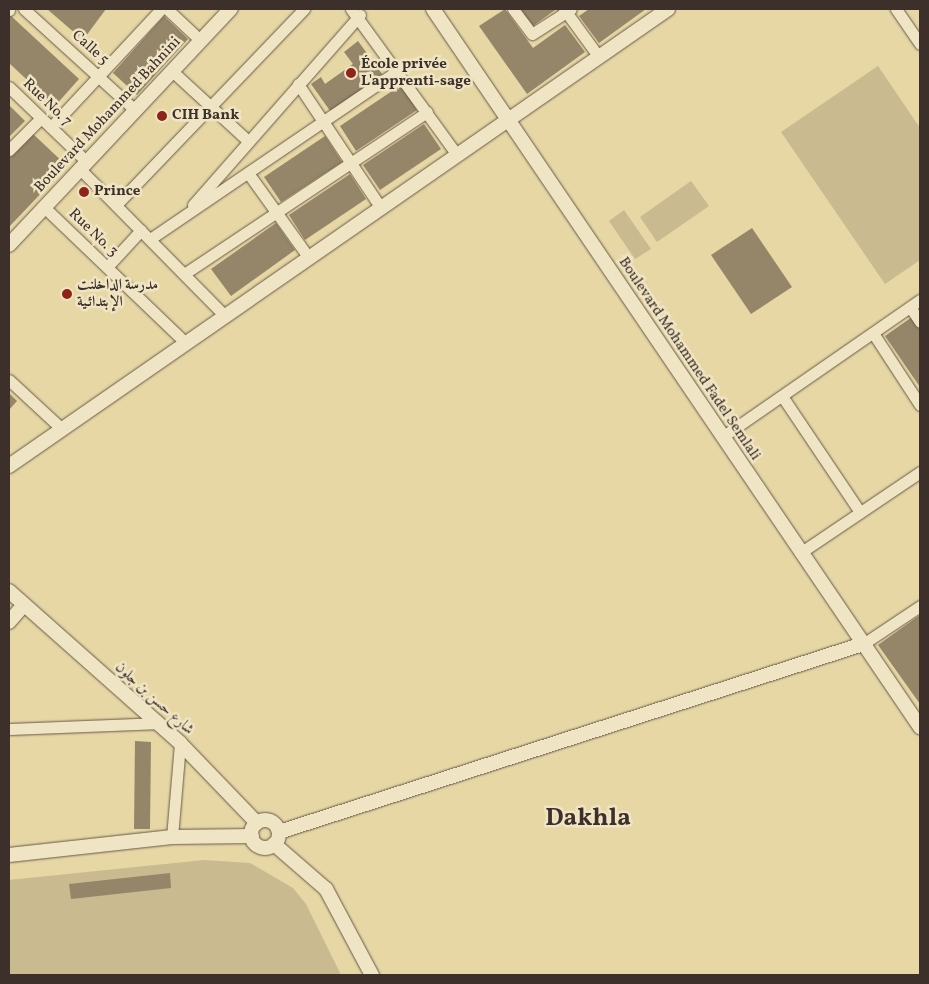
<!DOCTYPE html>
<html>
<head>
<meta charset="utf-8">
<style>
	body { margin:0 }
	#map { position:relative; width:929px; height:984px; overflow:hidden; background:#e6d7a5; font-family:Vollkorn,Amiri,serif }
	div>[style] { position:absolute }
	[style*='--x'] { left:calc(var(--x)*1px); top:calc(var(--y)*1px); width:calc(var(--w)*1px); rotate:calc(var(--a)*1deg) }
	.green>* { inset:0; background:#c9ba90 }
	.building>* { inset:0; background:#958669 }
	.roads { filter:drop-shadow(0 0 1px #675948) drop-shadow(0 0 1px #675948) }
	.minor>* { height:11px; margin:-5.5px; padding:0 5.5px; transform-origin:5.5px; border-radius:5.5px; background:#efe5c4 }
	.tertiary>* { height:14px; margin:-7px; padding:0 7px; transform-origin:7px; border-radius:7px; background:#efe5c4 }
	.tertiary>.ring { margin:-7px; padding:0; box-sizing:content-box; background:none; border:14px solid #efe5c4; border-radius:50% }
	.dots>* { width:14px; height:14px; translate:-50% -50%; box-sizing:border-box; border:2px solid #efe5c4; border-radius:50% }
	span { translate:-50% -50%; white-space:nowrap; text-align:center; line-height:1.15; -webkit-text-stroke:5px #efe5c4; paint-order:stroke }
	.street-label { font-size:15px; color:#3d2f29 }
	.poi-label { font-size:15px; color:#3d2f29; font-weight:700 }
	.left { translate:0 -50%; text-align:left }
	.town-label { font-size:25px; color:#3d2f29; font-weight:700 }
	.frame { position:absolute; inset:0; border:10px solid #3d2f29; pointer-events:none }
</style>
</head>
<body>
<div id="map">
	<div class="green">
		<i style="clip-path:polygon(878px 66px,920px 128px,920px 260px,885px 284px,781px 132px)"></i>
		<i style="clip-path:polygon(691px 181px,709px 206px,657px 242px,640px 217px)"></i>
		<i style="clip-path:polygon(624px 210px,651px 249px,635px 259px,609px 221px)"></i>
		<i style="clip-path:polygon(204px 860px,250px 863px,293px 888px,306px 904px,341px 975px,9px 975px,9px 880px)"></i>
	</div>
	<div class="building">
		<i style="clip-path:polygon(47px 9px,106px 9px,83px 40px)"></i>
		<i style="clip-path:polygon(505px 9px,533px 48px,565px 25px,585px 52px,527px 94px,479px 26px)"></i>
		<i style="clip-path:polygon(520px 9px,554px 9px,555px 10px,533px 26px)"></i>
		<i style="clip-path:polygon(589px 9px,646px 9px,599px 43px,579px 16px)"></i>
		<i style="clip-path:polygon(10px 15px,79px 79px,55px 106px,9px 63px)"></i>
		<i style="clip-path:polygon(164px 16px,188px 39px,137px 95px,113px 73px)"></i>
		<i style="clip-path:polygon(358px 41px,385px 78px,333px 115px,311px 84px,321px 77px,325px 84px,353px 64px,344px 52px)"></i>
		<i style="clip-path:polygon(401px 85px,417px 110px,356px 151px,340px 126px)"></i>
		<i style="clip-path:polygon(9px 105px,25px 121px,9px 137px)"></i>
		<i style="clip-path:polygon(424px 124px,441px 149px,380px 190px,363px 165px)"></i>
		<i style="clip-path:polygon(32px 133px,67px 166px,9px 227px,9px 158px)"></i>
		<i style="clip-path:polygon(325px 136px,342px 162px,281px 202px,264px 177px)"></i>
		<i style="clip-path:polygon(350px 174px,366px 199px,305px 240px,289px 215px)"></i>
		<i style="clip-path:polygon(276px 223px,295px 250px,231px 296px,211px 269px)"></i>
		<i style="clip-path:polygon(752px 228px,792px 287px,751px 314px,711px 255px)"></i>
		<i style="clip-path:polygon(912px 317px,920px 328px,920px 387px,885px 336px)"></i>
		<i style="clip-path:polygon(9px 393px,17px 401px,9px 410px)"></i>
		<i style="clip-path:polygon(920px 615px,920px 704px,878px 645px)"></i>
		<i style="clip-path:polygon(135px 741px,151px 742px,150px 829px,134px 829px)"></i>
		<i style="clip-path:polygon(170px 873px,171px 888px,71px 899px,69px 884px)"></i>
	</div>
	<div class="roads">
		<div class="minor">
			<i style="--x:24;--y:9;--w:150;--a:42.3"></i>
			<i style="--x:167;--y:9;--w:45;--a:43.2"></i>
			<i style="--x:351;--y:9;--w:180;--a:54"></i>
			<i style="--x:513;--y:9;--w:31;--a:53"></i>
			<i style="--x:532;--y:34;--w:46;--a:-32.7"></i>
			<i style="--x:564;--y:9;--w:59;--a:53.9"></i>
			<i style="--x:896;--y:9;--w:42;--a:55.6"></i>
			<i style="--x:9;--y:10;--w:1;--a:-90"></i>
			<i style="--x:172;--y:71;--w:103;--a:42.6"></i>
			<i style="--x:298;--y:84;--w:149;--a:56.2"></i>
			<i style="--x:9;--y:87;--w:108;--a:43.9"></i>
			<i style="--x:51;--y:127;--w:161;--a:-47"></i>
			<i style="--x:9;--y:150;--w:45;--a:-45"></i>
			<i style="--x:80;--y:169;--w:206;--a:45.4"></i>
			<i style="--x:248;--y:173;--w:105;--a:54.3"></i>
			<i style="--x:116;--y:205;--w:272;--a:-46.2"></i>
			<i style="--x:193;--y:205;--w:253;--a:-48.7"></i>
			<i style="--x:44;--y:207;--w:197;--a:43.8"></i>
			<i style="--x:150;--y:239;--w:301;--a:-34.2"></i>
			<i style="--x:107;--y:267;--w:50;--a:-47.4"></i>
			<i style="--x:184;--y:274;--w:292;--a:-33.7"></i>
			<i style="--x:910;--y:307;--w:18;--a:56"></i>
			<i style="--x:873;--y:333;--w:86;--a:56.9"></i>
			<i style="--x:9;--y:380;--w:72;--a:42.8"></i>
			<i style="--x:782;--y:396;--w:140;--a:56.1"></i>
			<i style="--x:722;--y:437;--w:241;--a:-34.7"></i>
			<i style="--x:800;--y:553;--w:145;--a:-34"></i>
			<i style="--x:863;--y:644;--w:69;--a:-33.7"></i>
			<i style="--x:9;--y:729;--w:147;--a:-2.3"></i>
			<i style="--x:172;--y:837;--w:94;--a:-85.1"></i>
		</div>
		<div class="tertiary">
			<i style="--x:433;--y:9;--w:868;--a:55.85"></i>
			<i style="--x:9;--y:245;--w:324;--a:-46.8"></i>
			<i style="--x:9;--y:466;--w:802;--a:-34.74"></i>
			<i style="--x:9;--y:591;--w:229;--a:41.6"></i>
			<i style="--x:180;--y:743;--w:111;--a:46.1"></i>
			<i style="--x:9;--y:622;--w:23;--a:-49"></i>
			<i class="ring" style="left:251px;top:820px;width:14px;height:14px"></i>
			<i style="--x:279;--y:832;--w:614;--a:-17.84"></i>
			<i style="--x:274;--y:844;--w:69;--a:40.9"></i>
			<i style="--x:326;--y:889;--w:98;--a:61.9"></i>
			<i style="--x:9;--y:855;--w:164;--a:-6.3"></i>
			<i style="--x:172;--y:837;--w:80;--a:-0.7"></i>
		</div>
	</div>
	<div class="dots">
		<i style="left:351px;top:73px;background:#8f2418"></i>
		<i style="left:162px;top:116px;background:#8f2418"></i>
		<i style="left:84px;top:192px;background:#8f2418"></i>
		<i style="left:67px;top:294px;background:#8f2418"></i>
	</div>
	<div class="street-label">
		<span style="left:90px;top:48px;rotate:42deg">Calle 5</span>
		<span style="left:47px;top:103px;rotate:44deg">Rue No. 7</span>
		<span style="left:108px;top:115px;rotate:-47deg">Boulevard Mohammed Bahnini</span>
		<span style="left:93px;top:233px;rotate:44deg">Rue No. 3</span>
		<span style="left:689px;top:359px;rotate:56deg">Boulevard Mohammed Fadel Semlali</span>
		<span style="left:154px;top:699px;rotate:42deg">شارع حسن بن جلون</span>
	</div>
	<div class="poi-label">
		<span class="left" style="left:361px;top:73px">École privée<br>L'apprenti-sage</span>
		<span class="left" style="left:172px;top:116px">CIH Bank</span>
		<span class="left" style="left:94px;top:192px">Prince</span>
		<span class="left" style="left:77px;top:294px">مدرسة الداخلنت<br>الإبتدائـية</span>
	</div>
	<div class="town-label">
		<span style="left:588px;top:819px">Dakhla</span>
	</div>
	<div class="frame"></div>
</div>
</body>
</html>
